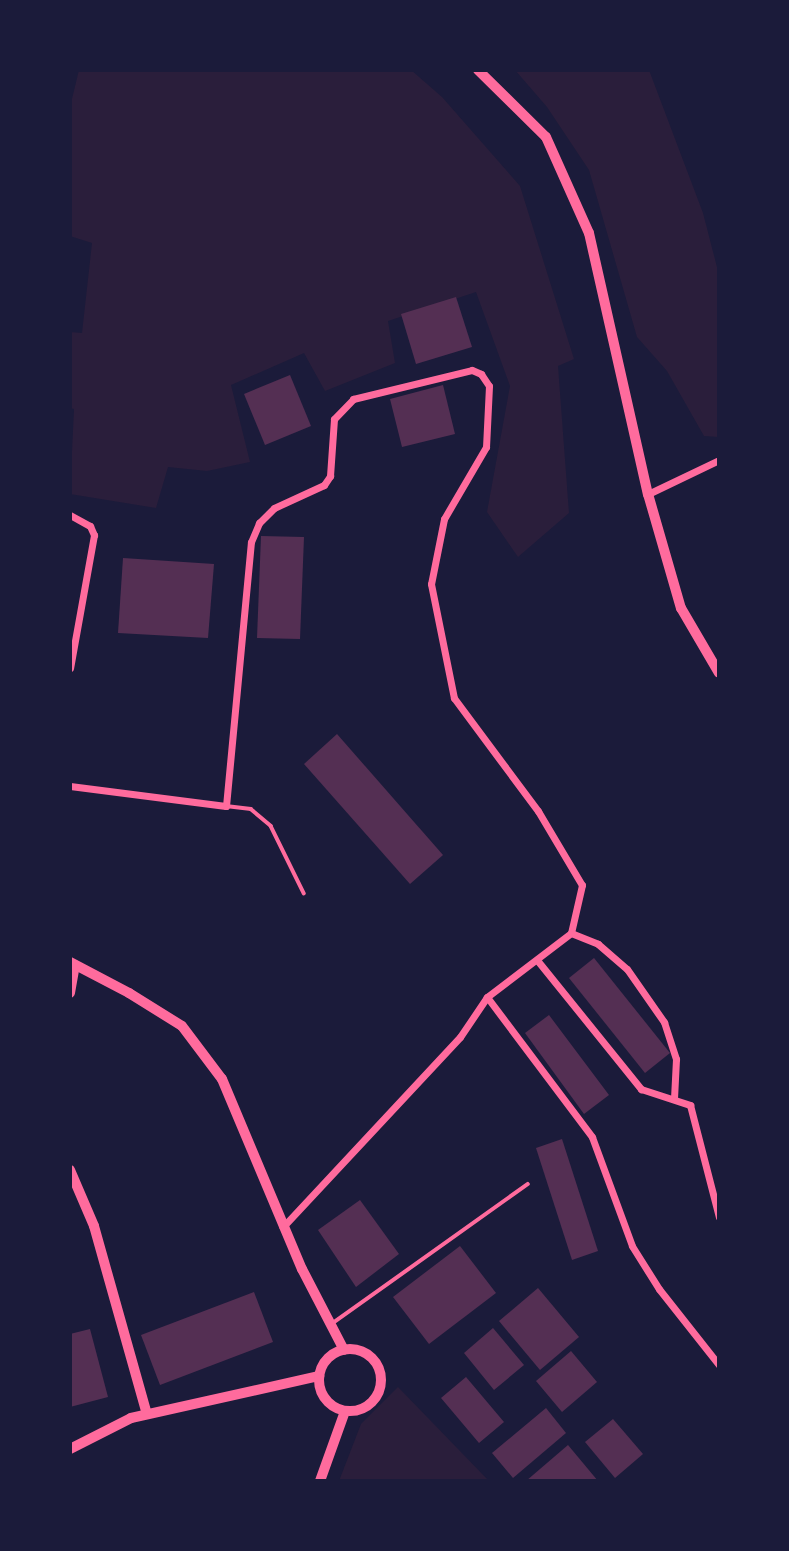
<!DOCTYPE html>
<html>
<head>
<meta charset="utf-8">
<style>
	body { margin:0 }
	#map { position:relative; width:789px; height:1551px; overflow:hidden; background:#1b1b3a; font-family:"Open Sans",sans-serif }
	div>[style] { position:absolute }
	[style*='--x'] { left:calc(var(--x)*1px); top:calc(var(--y)*1px); width:calc(var(--w)*1px); rotate:calc(var(--a)*1deg) }
	.green>* { inset:0; background:#2a1e3b }
	.building>* { inset:0; background:#542f53 }
	.service>* { height:3.5px; margin:-1.75px; padding:0 1.75px; transform-origin:1.75px; border-radius:1.75px; background:#ff6b9d }
	.minor>* { height:7px; margin:-3.5px; padding:0 3.5px; transform-origin:3.5px; border-radius:3.5px; background:#ff6b9d }
	.tertiary>* { height:10px; margin:-5px; padding:0 5px; transform-origin:5px; border-radius:5px; background:#ff6b9d }
	.secondary>* { height:10px; margin:-5px; padding:0 5px; transform-origin:5px; border-radius:5px; background:#ff6b9d }
	.secondary>.ring { margin:-5px; padding:0; box-sizing:content-box; background:none; border:10px solid #ff6b9d; border-radius:50% }
	span { translate:-50% -50%; white-space:nowrap; text-align:center; line-height:1.15; -webkit-text-stroke:7px #1b1b3a; paint-order:stroke }
	.frame { position:absolute; inset:0; border:72px solid #1b1b3a; pointer-events:none }
</style>
</head>
<body>
<div id="map">
	<div class="green">
		<i style="clip-path:polygon(79px 70px,411px 70px,442px 97px,520px 186px,574px 359px,558px 366px,569px 513px,518px 557px,487px 512px,510px 386px,476px 292px,388px 321px,395px 363px,325px 391px,304px 353px,231px 385px,250px 462px,207px 471px,168px 467px,156px 508px,70px 494px,74px 409px,70px 408px,70px 332px,82px 333px,92px 243px,70px 236px,70px 107px)"></i>
		<i style="clip-path:polygon(515px 70px,649px 70px,703px 213px,719px 275px,719px 437px,704px 436px,667px 371px,637px 337px,589px 170px,547px 107px)"></i>
		<i style="clip-path:polygon(398px 1387px,489px 1481px,339px 1481px,361px 1424px)"></i>
	</div>
	<div class="building">
		<i style="clip-path:polygon(456px 297px,472px 347px,416px 364px,401px 314px)"></i>
		<i style="clip-path:polygon(290px 375px,311px 426px,265px 445px,244px 394px)"></i>
		<i style="clip-path:polygon(443px 385px,455px 434px,402px 447px,390px 399px)"></i>
		<i style="clip-path:polygon(261px 536px,304px 537px,300px 639px,257px 638px)"></i>
		<i style="clip-path:polygon(123px 558px,214px 564px,208px 638px,118px 633px)"></i>
		<i style="clip-path:polygon(337px 734px,443px 855px,410px 884px,304px 764px)"></i>
		<i style="clip-path:polygon(594px 958px,670px 1053px,645px 1073px,569px 978px)"></i>
		<i style="clip-path:polygon(549px 1015px,609px 1095px,584px 1114px,525px 1033px)"></i>
		<i style="clip-path:polygon(562px 1139px,598px 1251px,572px 1260px,536px 1148px)"></i>
		<i style="clip-path:polygon(360px 1200px,399px 1254px,356px 1287px,318px 1230px)"></i>
		<i style="clip-path:polygon(460px 1246px,496px 1293px,429px 1344px,393px 1297px)"></i>
		<i style="clip-path:polygon(538px 1288px,579px 1337px,540px 1370px,499px 1321px)"></i>
		<i style="clip-path:polygon(254px 1292px,273px 1342px,160px 1385px,141px 1335px)"></i>
		<i style="clip-path:polygon(493px 1328px,524px 1365px,494px 1390px,464px 1353px)"></i>
		<i style="clip-path:polygon(90px 1329px,108px 1397px,70px 1407px,70px 1334px)"></i>
		<i style="clip-path:polygon(571px 1351px,597px 1382px,562px 1412px,536px 1381px)"></i>
		<i style="clip-path:polygon(466px 1377px,504px 1422px,479px 1443px,441px 1398px)"></i>
		<i style="clip-path:polygon(546px 1408px,566px 1433px,513px 1478px,492px 1453px)"></i>
		<i style="clip-path:polygon(613px 1419px,643px 1454px,615px 1478px,585px 1442px)"></i>
		<i style="clip-path:polygon(568px 1445px,598px 1481px,526px 1481px)"></i>
	</div>
	<div class="service">
		<i style="--x:226;--y:806;--w:25;--a:7"></i>
		<i style="--x:251;--y:809;--w:26;--a:40"></i>
		<i style="--x:271;--y:826;--w:75;--a:63.8"></i>
		<i style="--x:333;--y:1323;--w:239;--a:-35.5"></i>
	</div>
	<div class="minor">
		<i style="--x:648;--y:494;--w:79;--a:-25.6"></i>
		<i style="--x:70;--y:515;--w:23;--a:29"></i>
		<i style="--x:90;--y:526;--w:10;--a:66"></i>
		<i style="--x:94;--y:535;--w:135;--a:100.2"></i>
		<i style="--x:70;--y:786;--w:157;--a:7.3"></i>
		<i style="--x:226;--y:806;--w:265;--a:-84.6"></i>
		<i style="--x:251;--y:542;--w:21;--a:-67"></i>
		<i style="--x:259;--y:523;--w:21;--a:-45"></i>
		<i style="--x:274;--y:508;--w:55;--a:-24.7"></i>
		<i style="--x:324;--y:485;--w:11;--a:-56"></i>
		<i style="--x:330;--y:476;--w:57;--a:-86"></i>
		<i style="--x:334;--y:419;--w:28;--a:-46"></i>
		<i style="--x:353;--y:399;--w:122;--a:-13.7"></i>
		<i style="--x:472;--y:370;--w:10;--a:24"></i>
		<i style="--x:481;--y:374;--w:14;--a:56"></i>
		<i style="--x:489;--y:386;--w:61;--a:92.8"></i>
		<i style="--x:486;--y:447;--w:83;--a:120.3"></i>
		<i style="--x:444;--y:519;--w:66;--a:101.3"></i>
		<i style="--x:431;--y:584;--w:116;--a:78.6"></i>
		<i style="--x:454;--y:698;--w:141;--a:53.4"></i>
		<i style="--x:538;--y:811;--w:86;--a:59.3"></i>
		<i style="--x:582;--y:885;--w:49;--a:102.9"></i>
		<i style="--x:571;--y:933;--w:106;--a:142.7"></i>
		<i style="--x:487;--y:997;--w:48;--a:124"></i>
		<i style="--x:460;--y:1037;--w:260;--a:133"></i>
		<i style="--x:571;--y:933;--w:29;--a:22"></i>
		<i style="--x:598;--y:944;--w:38;--a:41"></i>
		<i style="--x:627;--y:969;--w:65;--a:55.1"></i>
		<i style="--x:664;--y:1022;--w:39;--a:72"></i>
		<i style="--x:676;--y:1059;--w:40;--a:92.9"></i>
		<i style="--x:537;--y:960;--w:166;--a:51.1"></i>
		<i style="--x:641;--y:1089;--w:52;--a:18.1"></i>
		<i style="--x:690;--y:1105;--w:116;--a:75.5"></i>
		<i style="--x:487;--y:997;--w:175;--a:53.1"></i>
		<i style="--x:592;--y:1137;--w:116;--a:69.8"></i>
		<i style="--x:632;--y:1246;--w:51;--a:57.9"></i>
		<i style="--x:659;--y:1289;--w:97;--a:51.7"></i>
	</div>
	<div class="tertiary">
		<i style="--x:70;--y:993;--w:28;--a:-80"></i>
		<i style="--x:70;--y:1170;--w:61;--a:66.8"></i>
		<i style="--x:94;--y:1226;--w:195;--a:74.3"></i>
		<i style="--x:70;--y:1449;--w:68;--a:-26.9"></i>
		<i style="--x:131;--y:1418;--w:193;--a:-12.6"></i>
	</div>
	<div class="secondary">
		<i style="--x:478;--y:70;--w:95;--a:44.6"></i>
		<i style="--x:546;--y:137;--w:105;--a:65.9"></i>
		<i style="--x:589;--y:233;--w:268;--a:77.3"></i>
		<i style="--x:648;--y:494;--w:119;--a:73.9"></i>
		<i style="--x:681;--y:608;--w:75;--a:59.7"></i>
		<i style="--x:70;--y:962;--w:67;--a:27.7"></i>
		<i style="--x:129;--y:993;--w:62;--a:31.9"></i>
		<i style="--x:182;--y:1026;--w:66;--a:53"></i>
		<i style="--x:222;--y:1079;--w:206;--a:67.2"></i>
		<i style="--x:302;--y:1269;--w:91;--a:62.6"></i>
		<i class="ring" style="left:319px;top:1349px;width:52px;height:52px"></i>
		<i style="--x:320;--y:1481;--w:74;--a:-70.3"></i>
	</div>
	<div class="frame"></div>
</div>
</body>
</html>
